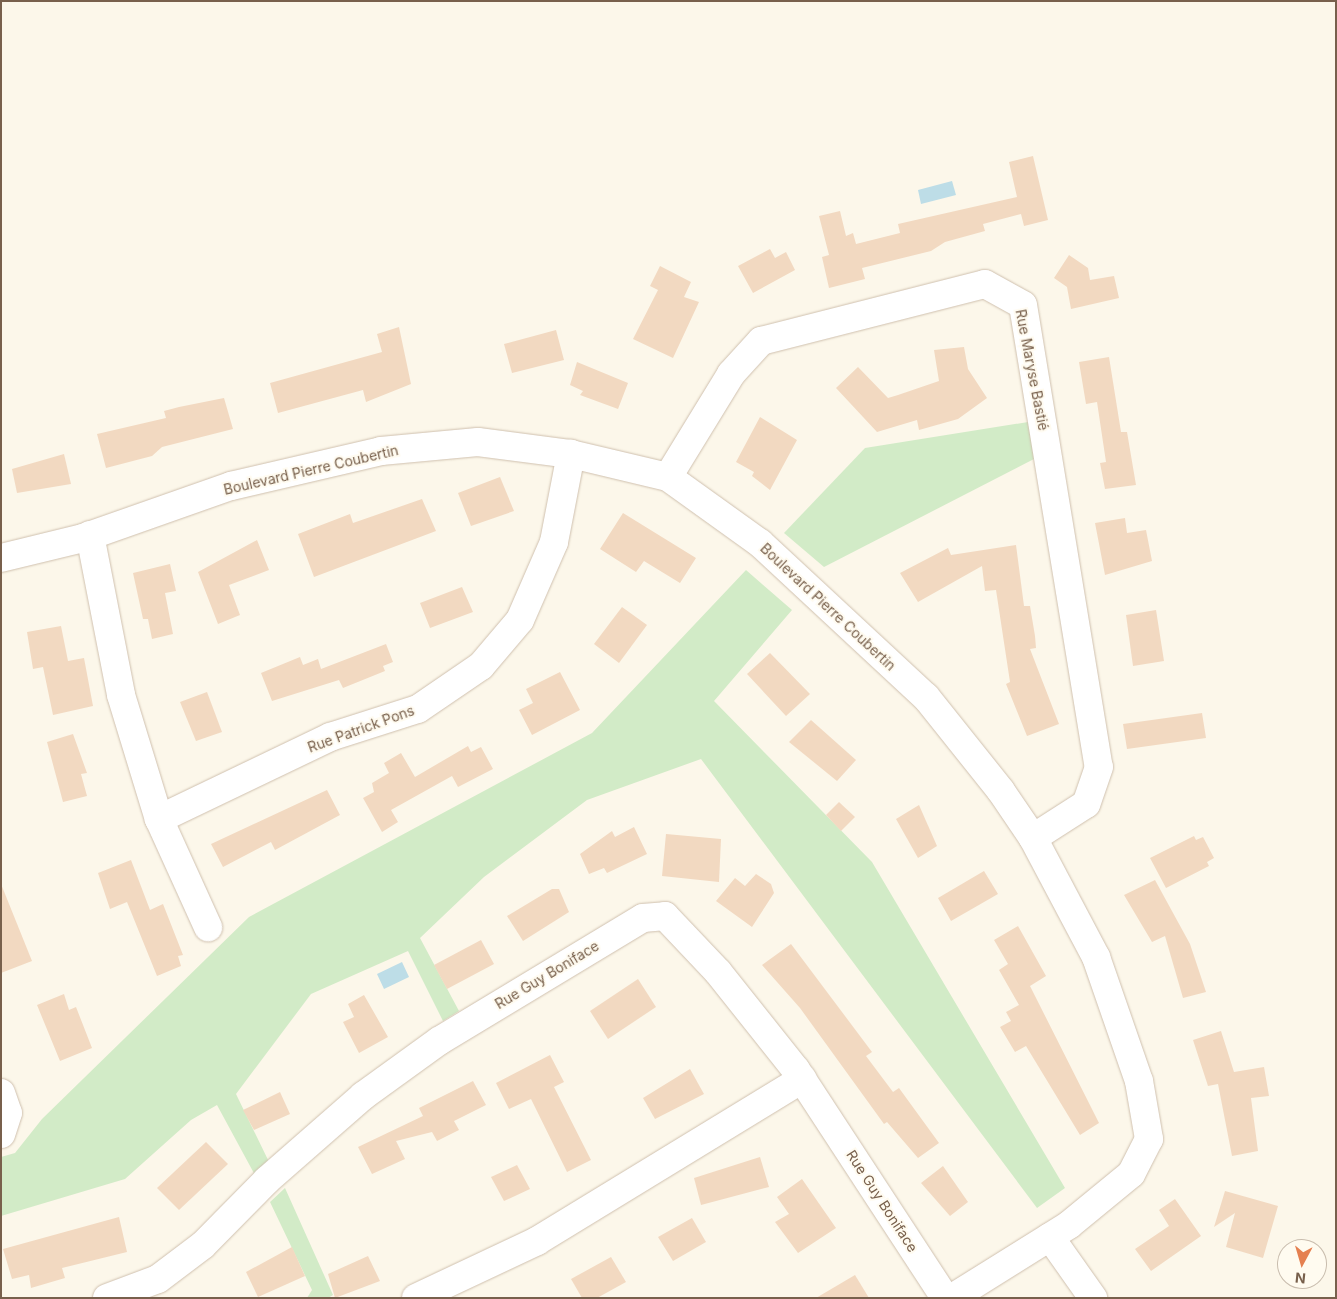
<!DOCTYPE html>
<html>
<head>
<meta charset="utf-8">
<style>
	body { margin:0 }
	#map { position:relative; width:1337px; height:1299px; overflow:hidden; background:#fcf7ea; font-family:Inter,sans-serif }
	div>[style] { position:absolute }
	[style*='--x'] { left:calc(var(--x)*1px); top:calc(var(--y)*1px); width:calc(var(--w)*1px); rotate:calc(var(--a)*1deg) }
	.green>* { inset:0; background:#d2ebc7 }
	.water>* { inset:0; background:#bddde7 }
	.building>* { inset:0; background:#f2d9c1 }
	.roads { filter:drop-shadow(0 0 1px #cfc0ae) drop-shadow(0 0 1px #cfc0ae) }
	.street>* { height:28px; margin:-14px; padding:0 14px; transform-origin:14px; border-radius:14px; background:#fff }
	span { translate:-50% -50%; white-space:nowrap; text-align:center; line-height:1.15; -webkit-text-stroke:4px #fffbf0; paint-order:stroke }
	.street-label { font-size:14px; color:#78604c }
	.frame { position:absolute; inset:0; border:2px solid #78604c; pointer-events:none }
	.north { position:absolute; left:1277px; top:1239px; width:50px; height:50px; box-sizing:border-box; background:#fffbf0; border:1px solid #c9bdae; border-radius:50%; rotate:186deg; font-size:14px; font-weight:700; line-height:20px; text-align:center; color:#78604c }
	.north::after { content:''; display:block; margin:auto; width:18px; height:22px; background:#e58050; clip-path:polygon(50% 0,100% 100%,50% 72%,0 100%) }
</style>
</head>
<body>
<div id="map">
	<div class="green">
		<i style="clip-path:polygon(1028px 422px,1034px 459px,824px 567px,784px 533px,865px 448px)"></i>
		<i style="clip-path:polygon(746px 570px,792px 610px,714px 701px,872px 862px,1065px 1188px,1037px 1208px,701px 759px,587px 800px,484px 877px,420px 938px,459px 1011px,443px 1021px,408px 951px,311px 994px,236px 1094px,270px 1164px,256px 1177px,217px 1105px,191px 1120px,125px 1179px,1px 1216px,1px 1157px,15px 1153px,42px 1119px,249px 917px,592px 733px)"></i>
		<i style="clip-path:polygon(285px 1188px,333px 1295px,328px 1298px,307px 1298px,312px 1290px,270px 1202px)"></i>
	</div>
	<div class="water">
		<i style="clip-path:polygon(952px 181px,956px 195px,921px 204px,918px 190px)"></i>
		<i style="clip-path:polygon(402px 962px,409px 977px,384px 989px,377px 974px)"></i>
	</div>
	<div class="building">
		<i style="clip-path:polygon(1033px 156px,1048px 220px,1024px 226px,1021px 214px,983px 224px,985px 231px,945px 242px,931px 251px,862px 268px,865px 279px,829px 288px,822px 257px,829px 255px,819px 216px,840px 211px,846px 236px,853px 233px,856px 244px,900px 233px,898px 224px,1017px 197px,1009px 162px)"></i>
		<i style="clip-path:polygon(770px 249px,775px 258px,786px 252px,795px 270px,753px 293px,738px 266px)"></i>
		<i style="clip-path:polygon(1069px 255px,1088px 268px,1090px 280px,1114px 276px,1119px 298px,1071px 309px,1067px 287px,1054px 278px)"></i>
		<i style="clip-path:polygon(660px 266px,691px 282px,684px 297px,699px 302px,673px 358px,633px 339px,658px 290px,650px 286px)"></i>
		<i style="clip-path:polygon(399px 327px,411px 384px,366px 402px,363px 390px,278px 413px,270px 383px,382px 352px,377px 334px)"></i>
		<i style="clip-path:polygon(556px 330px,564px 360px,512px 373px,504px 344px)"></i>
		<i style="clip-path:polygon(964px 347px,968px 369px,987px 398px,958px 419px,919px 430px,917px 420px,877px 432px,836px 388px,858px 367px,888px 398px,898px 395px,939px 381px,934px 350px)"></i>
		<i style="clip-path:polygon(1109px 357px,1121px 432px,1127px 432px,1136px 485px,1105px 489px,1100px 463px,1106px 462px,1097px 402px,1086px 404px,1079px 362px)"></i>
		<i style="clip-path:polygon(577px 362px,628px 383px,618px 409px,580px 395px,583px 391px,570px 385px)"></i>
		<i style="clip-path:polygon(224px 398px,233px 429px,162px 447px,152px 456px,106px 468px,97px 434px,166px 418px,164px 411px,179px 407px)"></i>
		<i style="clip-path:polygon(760px 417px,797px 440px,770px 490px,752px 476px,754px 472px,736px 462px)"></i>
		<i style="clip-path:polygon(64px 454px,71px 484px,17px 493px,12px 469px)"></i>
		<i style="clip-path:polygon(500px 477px,514px 511px,471px 526px,458px 493px)"></i>
		<i style="clip-path:polygon(422px 499px,436px 531px,314px 577px,298px 534px,350px 514px,353px 523px)"></i>
		<i style="clip-path:polygon(623px 513px,696px 558px,680px 583px,644px 561px,636px 572px,600px 549px)"></i>
		<i style="clip-path:polygon(1125px 518px,1127px 533px,1146px 530px,1152px 561px,1105px 575px,1095px 523px)"></i>
		<i style="clip-path:polygon(257px 540px,269px 570px,229px 585px,240px 615px,218px 624px,198px 572px)"></i>
		<i style="clip-path:polygon(1016px 545px,1024px 606px,1030px 606px,1035px 636px,1036px 648px,1030px 649px,1059px 724px,1027px 736px,1006px 684px,1010px 682px,996px 590px,985px 591px,982px 566px,918px 602px,900px 573px,948px 548px,951px 555px)"></i>
		<i style="clip-path:polygon(170px 564px,176px 591px,165px 593px,173px 634px,152px 639px,148px 619px,143px 619px,133px 573px)"></i>
		<i style="clip-path:polygon(462px 587px,473px 612px,430px 628px,420px 603px)"></i>
		<i style="clip-path:polygon(622px 607px,647px 625px,619px 663px,594px 644px)"></i>
		<i style="clip-path:polygon(1156px 610px,1164px 661px,1133px 666px,1126px 615px)"></i>
		<i style="clip-path:polygon(61px 626px,68px 661px,84px 658px,93px 706px,53px 715px,43px 667px,33px 669px,27px 632px)"></i>
		<i style="clip-path:polygon(386px 644px,393px 662px,383px 666px,385px 671px,343px 688px,339px 680px,272px 701px,261px 673px,300px 657px,303px 665px,318px 659px,321px 669px)"></i>
		<i style="clip-path:polygon(770px 653px,810px 694px,786px 716px,747px 674px)"></i>
		<i style="clip-path:polygon(560px 672px,580px 710px,532px 735px,519px 710px,533px 703px,526px 689px)"></i>
		<i style="clip-path:polygon(207px 692px,222px 732px,196px 741px,180px 702px)"></i>
		<i style="clip-path:polygon(1202px 713px,1206px 738px,1127px 749px,1123px 724px)"></i>
		<i style="clip-path:polygon(811px 720px,856px 760px,837px 781px,789px 742px)"></i>
		<i style="clip-path:polygon(73px 734px,87px 773px,81px 774px,87px 796px,63px 802px,47px 742px)"></i>
		<i style="clip-path:polygon(468px 746px,471px 752px,481px 747px,493px 769px,458px 787px,452px 776px,391px 810px,398px 822px,382px 832px,363px 798px,374px 792px,372px 783px,389px 773px,384px 763px,401px 753px,415px 777px)"></i>
		<i style="clip-path:polygon(327px 790px,340px 815px,275px 850px,271px 842px,223px 867px,211px 844px)"></i>
		<i style="clip-path:polygon(839px 802px,855px 817px,841px 831px,826px 815px)"></i>
		<i style="clip-path:polygon(919px 805px,937px 846px,918px 858px,896px 819px)"></i>
		<i style="clip-path:polygon(634px 827px,647px 854px,607px 873px,604px 868px,589px 874px,580px 854px,612px 831px,615px 837px)"></i>
		<i style="clip-path:polygon(666px 834px,721px 839px,719px 882px,662px 876px)"></i>
		<i style="clip-path:polygon(1194px 836px,1196px 840px,1203px 837px,1214px 858px,1207px 862px,1209px 866px,1166px 888px,1150px 858px)"></i>
		<i style="clip-path:polygon(131px 860px,150px 910px,163px 904px,183px 955px,178px 956px,181px 966px,157px 976px,127px 902px,110px 909px,98px 873px)"></i>
		<i style="clip-path:polygon(984px 871px,998px 894px,951px 921px,938px 898px)"></i>
		<i style="clip-path:polygon(756px 874px,771px 884px,774px 893px,752px 927px,716px 901px,735px 878px,745px 886px)"></i>
		<i style="clip-path:polygon(1155px 880px,1190px 944px,1206px 992px,1183px 998px,1165px 936px,1152px 942px,1124px 895px)"></i>
		<i style="clip-path:polygon(1px 884px,32px 961px,1px 973px)"></i>
		<i style="clip-path:polygon(552px 889px,559px 889px,569px 912px,523px 941px,507px 916px)"></i>
		<i style="clip-path:polygon(1018px 926px,1046px 976px,1030px 986px,1099px 1123px,1080px 1135px,1026px 1046px,1015px 1052px,1000px 1027px,1011px 1021px,1006px 1012px,1019px 1005px,999px 970px,1008px 964px,994px 940px)"></i>
		<i style="clip-path:polygon(481px 940px,494px 964px,447px 989px,434px 965px)"></i>
		<i style="clip-path:polygon(791px 944px,872px 1052px,866px 1056px,893px 1092px,899px 1088px,939px 1143px,918px 1158px,887px 1122px,884px 1124px,800px 1008px,762px 965px)"></i>
		<i style="clip-path:polygon(638px 979px,656px 1007px,608px 1039px,590px 1011px)"></i>
		<i style="clip-path:polygon(64px 994px,69px 1010px,76px 1007px,92px 1048px,60px 1061px,37px 1005px)"></i>
		<i style="clip-path:polygon(364px 995px,388px 1037px,359px 1053px,343px 1022px,354px 1017px,348px 1004px)"></i>
		<i style="clip-path:polygon(1221px 1031px,1234px 1072px,1264px 1067px,1269px 1096px,1251px 1098px,1258px 1151px,1232px 1156px,1218px 1084px,1208px 1086px,1193px 1040px)"></i>
		<i style="clip-path:polygon(550px 1055px,564px 1082px,554px 1087px,591px 1160px,567px 1172px,531px 1099px,509px 1109px,496px 1083px)"></i>
		<i style="clip-path:polygon(690px 1069px,704px 1094px,655px 1119px,643px 1098px)"></i>
		<i style="clip-path:polygon(473px 1081px,486px 1105px,454px 1121px,459px 1130px,437px 1141px,432px 1132px,396px 1141px,405px 1159px,372px 1174px,358px 1147px,423px 1116px,419px 1108px)"></i>
		<i style="clip-path:polygon(280px 1092px,290px 1114px,254px 1130px,243px 1110px)"></i>
		<i style="clip-path:polygon(206px 1142px,228px 1164px,179px 1210px,157px 1188px)"></i>
		<i style="clip-path:polygon(760px 1157px,769px 1187px,701px 1205px,694px 1178px)"></i>
		<i style="clip-path:polygon(517px 1165px,530px 1189px,504px 1201px,491px 1177px)"></i>
		<i style="clip-path:polygon(943px 1166px,968px 1202px,950px 1216px,921px 1183px)"></i>
		<i style="clip-path:polygon(802px 1179px,836px 1228px,798px 1253px,775px 1222px,789px 1214px,777px 1197px)"></i>
		<i style="clip-path:polygon(1225px 1191px,1278px 1206px,1263px 1258px,1226px 1247px,1235px 1213px,1214px 1227px)"></i>
		<i style="clip-path:polygon(1175px 1199px,1201px 1236px,1151px 1271px,1135px 1249px,1169px 1226px,1159px 1210px)"></i>
		<i style="clip-path:polygon(119px 1217px,127px 1252px,62px 1268px,65px 1278px,31px 1288px,29px 1275px,12px 1279px,3px 1249px)"></i>
		<i style="clip-path:polygon(692px 1218px,706px 1242px,673px 1261px,658px 1237px)"></i>
		<i style="clip-path:polygon(292px 1247px,305px 1276px,258px 1297px,246px 1272px)"></i>
		<i style="clip-path:polygon(368px 1256px,380px 1281px,335px 1298px,328px 1274px)"></i>
		<i style="clip-path:polygon(611px 1257px,626px 1282px,597px 1298px,582px 1298px,571px 1279px)"></i>
		<i style="clip-path:polygon(855px 1275px,869px 1298px,816px 1298px)"></i>
	</div>
	<div class="roads">
		<div class="street">
			<i style="--x:668;--y:477;--w:121;--a:-58.5"></i>
			<i style="--x:731;--y:374;--w:45;--a:-47.7"></i>
			<i style="--x:761;--y:341;--w:231;--a:-14.3"></i>
			<i style="--x:985;--y:284;--w:43;--a:28.9"></i>
			<i style="--x:1023;--y:305;--w:468;--a:80.7"></i>
			<i style="--x:1099;--y:767;--w:39;--a:109"></i>
			<i style="--x:1086;--y:804;--w:63;--a:147.3"></i>
			<i style="--x:90;--y:535;--w:163;--a:79"></i>
			<i style="--x:121;--y:695;--w:130;--a:73"></i>
			<i style="--x:159;--y:819;--w:119;--a:65.6"></i>
			<i style="--x:1;--y:558;--w:84;--a:-13.7"></i>
			<i style="--x:83;--y:538;--w:157;--a:-19.4"></i>
			<i style="--x:231;--y:486;--w:154;--a:-13.1"></i>
			<i style="--x:381;--y:451;--w:97;--a:-5.3"></i>
			<i style="--x:478;--y:442;--w:94;--a:7.4"></i>
			<i style="--x:571;--y:454;--w:100;--a:13.3"></i>
			<i style="--x:668;--y:477;--w:113;--a:35.7"></i>
			<i style="--x:760;--y:543;--w:226;--a:42.9"></i>
			<i style="--x:926;--y:697;--w:120;--a:51.4"></i>
			<i style="--x:1001;--y:791;--w:57;--a:55.8"></i>
			<i style="--x:1033;--y:838;--w:135;--a:62.1"></i>
			<i style="--x:1096;--y:957;--w:131;--a:70.9"></i>
			<i style="--x:1139;--y:1081;--w:59;--a:80.2"></i>
			<i style="--x:1149;--y:1139;--w:39;--a:117"></i>
			<i style="--x:1131;--y:1174;--w:80;--a:140.6"></i>
			<i style="--x:1069;--y:1225;--w:138;--a:148"></i>
			<i style="--x:159;--y:819;--w:190;--a:-25.6"></i>
			<i style="--x:330;--y:737;--w:92;--a:-17.7"></i>
			<i style="--x:418;--y:709;--w:76;--a:-34.3"></i>
			<i style="--x:481;--y:666;--w:60;--a:-49.7"></i>
			<i style="--x:520;--y:620;--w:85;--a:-66.4"></i>
			<i style="--x:554;--y:542;--w:90;--a:-79.1"></i>
			<i style="--x:1;--y:1093;--w:21;--a:71"></i>
			<i style="--x:8;--y:1113;--w:22;--a:108"></i>
			<i style="--x:1050;--y:1237;--w:75;--a:54.8"></i>
			<i style="--x:107;--y:1298;--w:54;--a:-20.4"></i>
			<i style="--x:158;--y:1279;--w:56;--a:-37.1"></i>
			<i style="--x:203;--y:1245;--w:91;--a:-45.4"></i>
			<i style="--x:267;--y:1180;--w:128;--a:-41.2"></i>
			<i style="--x:363;--y:1096;--w:94;--a:-35.9"></i>
			<i style="--x:439;--y:1041;--w:238;--a:-31.1"></i>
			<i style="--x:643;--y:918;--w:22;--a:-5"></i>
			<i style="--x:665;--y:916;--w:77;--a:46.6"></i>
			<i style="--x:718;--y:972;--w:125;--a:51.5"></i>
			<i style="--x:796;--y:1070;--w:272;--a:56.8"></i>
			<i style="--x:416;--y:1298;--w:134;--a:-25.2"></i>
			<i style="--x:537;--y:1241;--w:311;--a:-31.4"></i>
		</div>
	</div>
	<div class="street-label">
		<span style="left:1032px;top:370px;rotate:79deg">Rue Maryse Bastié</span>
		<span style="left:311px;top:470px;rotate:-13deg">Boulevard Pierre Coubertin</span>
		<span style="left:828px;top:607px;rotate:43deg">Boulevard Pierre Coubertin</span>
		<span style="left:361px;top:729px;rotate:-20deg">Rue Patrick Pons</span>
		<span style="left:547px;top:975px;rotate:-31deg">Rue Guy Boniface</span>
		<span style="left:882px;top:1201px;rotate:57deg">Rue Guy Boniface</span>
	</div>
	<div class="frame"></div>
	<div class="north">N</div>
</div>
</body>
</html>
